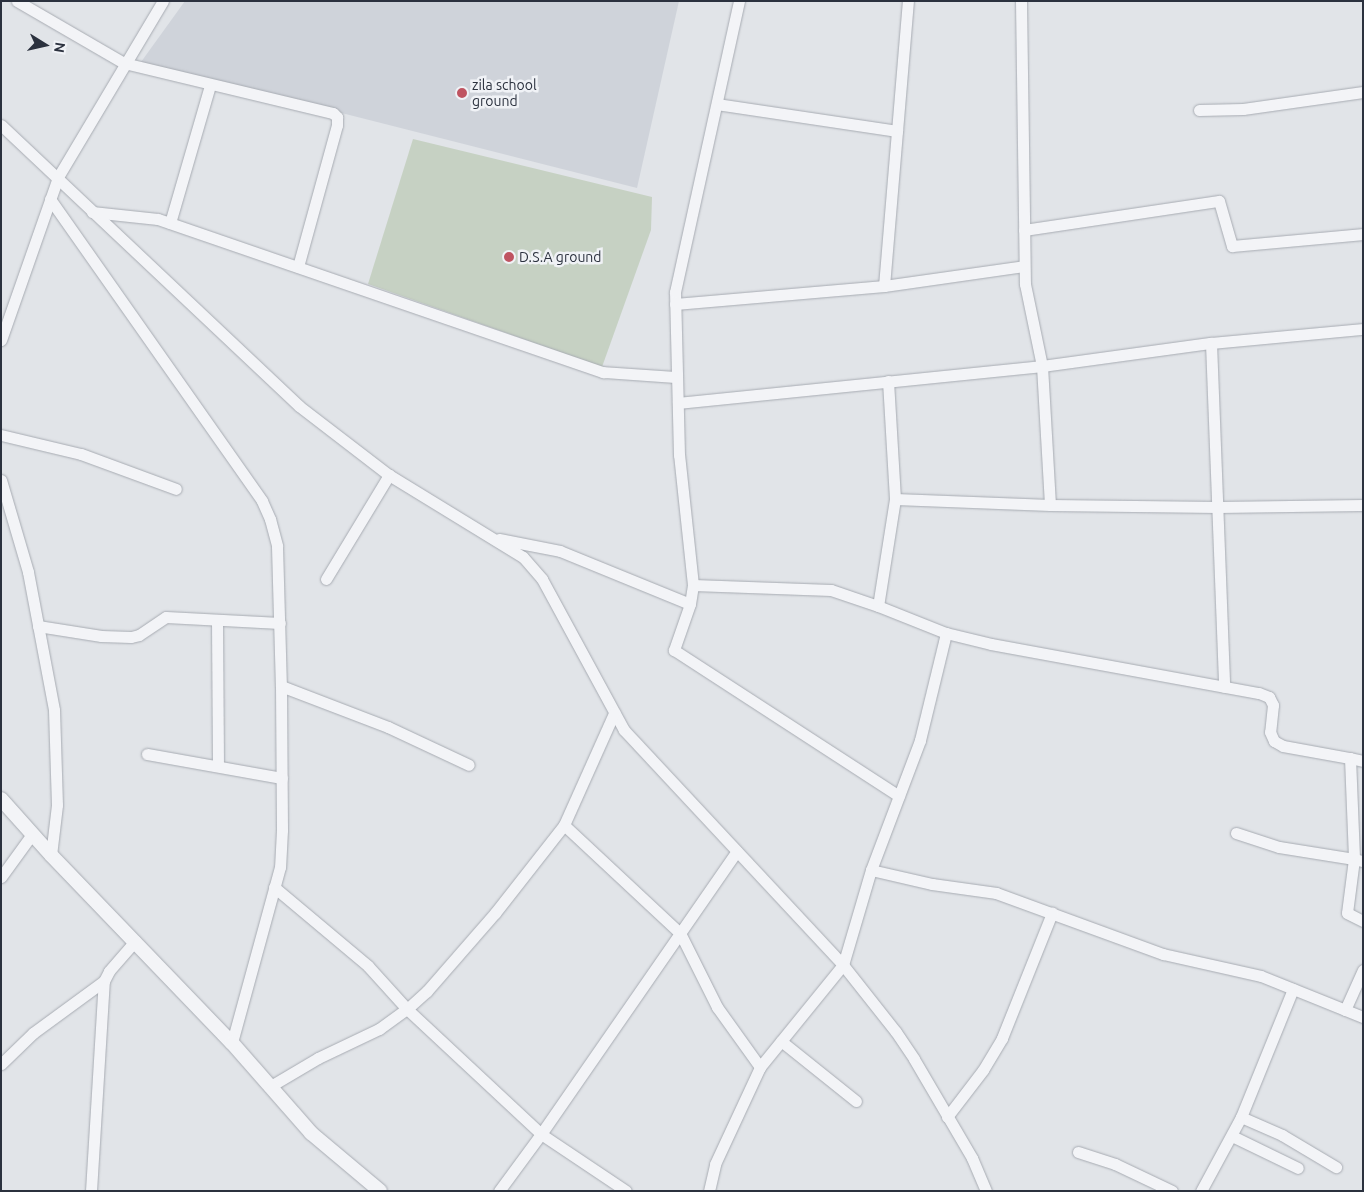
<!DOCTYPE html>
<html>
<head>
<meta charset="utf-8">
<style>
	body { margin:0 }
	#map { position:relative; width:1364px; height:1192px; overflow:hidden; background:#e1e4e8; font-family:Ubuntu,sans-serif }
	div>[style] { position:absolute }
	[style*='--x'] { left:calc(var(--x)*1px); top:calc(var(--y)*1px); width:calc(var(--w)*1px); rotate:calc(var(--a)*1deg) }
	.built>* { inset:0; background:#cfd3da }
	.green>* { inset:0; background:#c6d1c3 }
	.roads { filter:drop-shadow(0 0 1px #a7abb2) drop-shadow(0 0 1px #a7abb2) }
	.minor>* { height:11px; margin:-5.5px; padding:0 5.5px; transform-origin:5.5px; border-radius:5.5px; background:#f3f4f7 }
	.tertiary>* { height:14px; margin:-7px; padding:0 7px; transform-origin:7px; border-radius:7px; background:#f3f4f7 }
	.dots>* { width:14px; height:14px; translate:-50% -50%; box-sizing:border-box; border:2px solid #f0f2f6; border-radius:50% }
	span { translate:-50% -50%; white-space:nowrap; text-align:center; line-height:1.15; -webkit-text-stroke:5px #f0f2f6; paint-order:stroke }
	.poi-label { font-size:14px; color:#2b313e }
	.left { translate:0 -50%; text-align:left }
	.frame { position:absolute; inset:0; border:2px solid #2b313e; pointer-events:none }
	.north { position:absolute; left:20px; top:20px; width:50px; height:50px; -webkit-text-stroke:4px #f0f2f6; paint-order:stroke; rotate:100deg; font-size:14px; font-weight:700; line-height:20px; text-align:center; color:#2b313e }
	.north::after { content:''; display:block; margin:auto; width:18px; height:22px; background:#2b313e; clip-path:polygon(50% 0,100% 100%,50% 72%,0 100%) }
</style>
</head>
<body>
<div id="map">
	<div class="built">
		<i style="clip-path:polygon(185px 1px,679px 1px,637px 188px,141px 62px)"></i>
	</div>
	<div class="green">
		<i style="clip-path:polygon(413px 139px,652px 197px,651px 230px,602px 367px,368px 284px)"></i>
	</div>
	<div class="roads">
		<div class="minor">
			<i style="--x:17;--y:1;--w:124;--a:30.1"></i>
			<i style="--x:124;--y:63;--w:215;--a:13.5"></i>
			<i style="--x:333;--y:113;--w:6;--a:45"></i>
			<i style="--x:337;--y:117;--w:8;--a:90"></i>
			<i style="--x:337;--y:125;--w:147;--a:105.4"></i>
			<i style="--x:1021;--y:1;--w:283;--a:89.2"></i>
			<i style="--x:1025;--y:284;--w:84;--a:78.3"></i>
			<i style="--x:1042;--y:366;--w:139;--a:86.7"></i>
			<i style="--x:717;--y:104;--w:182;--a:8.5"></i>
			<i style="--x:1199;--y:110;--w:44;--a:-1.3"></i>
			<i style="--x:1243;--y:109;--w:121;--a:-8.1"></i>
			<i style="--x:1;--y:125;--w:410;--a:43.3"></i>
			<i style="--x:299;--y:406;--w:113;--a:37.5"></i>
			<i style="--x:389;--y:475;--w:157;--a:31.5"></i>
			<i style="--x:523;--y:557;--w:29;--a:49"></i>
			<i style="--x:542;--y:579;--w:172;--a:61.5"></i>
			<i style="--x:624;--y:730;--w:321;--a:47"></i>
			<i style="--x:843;--y:965;--w:85;--a:51.7"></i>
			<i style="--x:896;--y:1032;--w:32;--a:56"></i>
			<i style="--x:914;--y:1059;--w:115;--a:59.6"></i>
			<i style="--x:972;--y:1158;--w:36;--a:67"></i>
			<i style="--x:50;--y:199;--w:369;--a:54.9"></i>
			<i style="--x:262;--y:501;--w:20;--a:66"></i>
			<i style="--x:270;--y:519;--w:28;--a:75"></i>
			<i style="--x:277;--y:546;--w:140;--a:88.4"></i>
			<i style="--x:281;--y:686;--w:144;--a:89.6"></i>
			<i style="--x:282;--y:830;--w:37;--a:93"></i>
			<i style="--x:280;--y:867;--w:182;--a:105.3"></i>
			<i style="--x:92;--y:212;--w:66;--a:6.1"></i>
			<i style="--x:158;--y:219;--w:471;--a:19"></i>
			<i style="--x:603;--y:372;--w:74;--a:3.9"></i>
			<i style="--x:170;--y:223;--w:144;--a:-73.8"></i>
			<i style="--x:1024;--y:230;--w:197;--a:-8.5"></i>
			<i style="--x:1219;--y:201;--w:47;--a:73.9"></i>
			<i style="--x:1232;--y:246;--w:132;--a:-5.2"></i>
			<i style="--x:884;--y:286;--w:141;--a:-8.1"></i>
			<i style="--x:675;--y:304;--w:210;--a:-4.9"></i>
			<i style="--x:884;--y:286;--w:286;--a:-85.2"></i>
			<i style="--x:1;--y:340;--w:173;--a:-70.7"></i>
			<i style="--x:58;--y:177;--w:205;--a:-59.2"></i>
			<i style="--x:1211;--y:343;--w:344;--a:87.8"></i>
			<i style="--x:888;--y:381;--w:118;--a:86.6"></i>
			<i style="--x:678;--y:403;--w:366;--a:-5.8"></i>
			<i style="--x:1042;--y:366;--w:171;--a:-7.8"></i>
			<i style="--x:1211;--y:343;--w:153;--a:-5.3"></i>
			<i style="--x:1;--y:435;--w:82;--a:13.4"></i>
			<i style="--x:81;--y:454;--w:101;--a:20.2"></i>
			<i style="--x:1;--y:480;--w:96;--a:73.6"></i>
			<i style="--x:28;--y:572;--w:140;--a:79.3"></i>
			<i style="--x:54;--y:710;--w:95;--a:88.2"></i>
			<i style="--x:57;--y:805;--w:50;--a:96.8"></i>
			<i style="--x:1363;--y:505;--w:145;--a:179.2"></i>
			<i style="--x:1218;--y:507;--w:168;--a:-179.3"></i>
			<i style="--x:1050;--y:505;--w:155;--a:-177.8"></i>
			<i style="--x:895;--y:499;--w:108;--a:99"></i>
			<i style="--x:878;--y:606;--w:73;--a:21.7"></i>
			<i style="--x:946;--y:633;--w:46;--a:13.7"></i>
			<i style="--x:991;--y:644;--w:272;--a:10.4"></i>
			<i style="--x:1259;--y:693;--w:11;--a:22"></i>
			<i style="--x:1269;--y:697;--w:9;--a:63"></i>
			<i style="--x:1273;--y:705;--w:27;--a:96"></i>
			<i style="--x:1270;--y:732;--w:10;--a:66"></i>
			<i style="--x:1274;--y:741;--w:10;--a:29"></i>
			<i style="--x:1283;--y:746;--w:68;--a:10.2"></i>
			<i style="--x:1350;--y:758;--w:101;--a:87.7"></i>
			<i style="--x:1354;--y:859;--w:9;--a:13"></i>
			<i style="--x:499;--y:539;--w:62;--a:11.1"></i>
			<i style="--x:560;--y:551;--w:140;--a:22.2"></i>
			<i style="--x:690;--y:604;--w:19;--a:-81"></i>
			<i style="--x:693;--y:585;--w:138;--a:2.1"></i>
			<i style="--x:831;--y:590;--w:50;--a:18.8"></i>
			<i style="--x:326;--y:579;--w:122;--a:-58.8"></i>
			<i style="--x:693;--y:585;--w:131;--a:-96.1"></i>
			<i style="--x:679;--y:455;--w:163;--a:-91.4"></i>
			<i style="--x:675;--y:292;--w:298;--a:-77.6"></i>
			<i style="--x:690;--y:604;--w:49;--a:109.2"></i>
			<i style="--x:674;--y:650;--w:268;--a:33"></i>
			<i style="--x:217;--y:621;--w:145;--a:89.6"></i>
			<i style="--x:38;--y:626;--w:64;--a:9"></i>
			<i style="--x:101;--y:636;--w:30;--a:2"></i>
			<i style="--x:131;--y:637;--w:8;--a:-14"></i>
			<i style="--x:139;--y:635;--w:32;--a:-34"></i>
			<i style="--x:166;--y:617;--w:114;--a:3"></i>
			<i style="--x:281;--y:686;--w:115;--a:21"></i>
			<i style="--x:388;--y:727;--w:89;--a:25.1"></i>
			<i style="--x:147;--y:754;--w:137;--a:10.1"></i>
			<i style="--x:1350;--y:758;--w:13;--a:13"></i>
			<i style="--x:564;--y:825;--w:123;--a:-65.9"></i>
			<i style="--x:1236;--y:833;--w:45;--a:18"></i>
			<i style="--x:1279;--y:847;--w:76;--a:9.1"></i>
			<i style="--x:1354;--y:859;--w:54;--a:97.4"></i>
			<i style="--x:1347;--y:913;--w:18;--a:27"></i>
			<i style="--x:871;--y:870;--w:63;--a:12.9"></i>
			<i style="--x:932;--y:884;--w:65;--a:8"></i>
			<i style="--x:996;--y:893;--w:178;--a:20.1"></i>
			<i style="--x:1163;--y:954;--w:100;--a:12.7"></i>
			<i style="--x:1261;--y:976;--w:110;--a:21.9"></i>
			<i style="--x:1;--y:877;--w:54;--a:-54"></i>
			<i style="--x:274;--y:887;--w:123;--a:40"></i>
			<i style="--x:368;--y:966;--w:58;--a:47.8"></i>
			<i style="--x:407;--y:1009;--w:183;--a:43"></i>
			<i style="--x:541;--y:1134;--w:102;--a:33.8"></i>
			<i style="--x:1345;--y:1010;--w:44;--a:-65.8"></i>
			<i style="--x:781;--y:1041;--w:96;--a:38.7"></i>
			<i style="--x:1;--y:1064;--w:45;--a:-44.1"></i>
			<i style="--x:33;--y:1033;--w:88;--a:-36.2"></i>
			<i style="--x:269;--y:1087;--w:57;--a:-30.6"></i>
			<i style="--x:318;--y:1058;--w:68;--a:-25.4"></i>
			<i style="--x:379;--y:1029;--w:34;--a:-36"></i>
			<i style="--x:407;--y:1009;--w:27;--a:-42"></i>
			<i style="--x:427;--y:991;--w:103;--a:-48.9"></i>
			<i style="--x:495;--y:913;--w:112;--a:-51.9"></i>
			<i style="--x:564;--y:825;--w:158;--a:43"></i>
			<i style="--x:680;--y:933;--w:83;--a:63.4"></i>
			<i style="--x:717;--y:1007;--w:74;--a:54.4"></i>
			<i style="--x:947;--y:1117;--w:59;--a:-52.5"></i>
			<i style="--x:983;--y:1070;--w:37;--a:-59"></i>
			<i style="--x:1002;--y:1038;--w:135;--a:-68.2"></i>
			<i style="--x:1241;--y:1117;--w:45;--a:23.7"></i>
			<i style="--x:1282;--y:1135;--w:63;--a:30.7"></i>
			<i style="--x:1232;--y:1136;--w:73;--a:25.9"></i>
			<i style="--x:1078;--y:1152;--w:39;--a:18"></i>
			<i style="--x:1115;--y:1164;--w:63;--a:25.3"></i>
			<i style="--x:91;--y:1191;--w:210;--a:-86.5"></i>
			<i style="--x:104;--y:981;--w:11;--a:-63"></i>
			<i style="--x:109;--y:971;--w:40;--a:-49"></i>
			<i style="--x:499;--y:1191;--w:71;--a:-53.6"></i>
			<i style="--x:541;--y:1134;--w:344;--a:-55.3"></i>
			<i style="--x:709;--y:1191;--w:28;--a:-77"></i>
			<i style="--x:715;--y:1164;--w:107;--a:-65.1"></i>
			<i style="--x:760;--y:1067;--w:132;--a:-50.9"></i>
			<i style="--x:843;--y:965;--w:99;--a:-73.6"></i>
			<i style="--x:871;--y:870;--w:139;--a:-69.3"></i>
			<i style="--x:920;--y:740;--w:110;--a:-76.3"></i>
			<i style="--x:1201;--y:1191;--w:84;--a:-61.6"></i>
			<i style="--x:1241;--y:1117;--w:138;--a:-67.9"></i>
		</div>
		<div class="tertiary">
			<i style="--x:1;--y:799;--w:75;--a:48.2"></i>
			<i style="--x:51;--y:855;--w:261;--a:46.1"></i>
			<i style="--x:232;--y:1043;--w:120;--a:48.7"></i>
			<i style="--x:311;--y:1133;--w:90;--a:40"></i>
		</div>
	</div>
	<div class="dots">
		<i style="left:462px;top:93px;background:#bf5461"></i>
		<i style="left:509px;top:257px;background:#bf5461"></i>
	</div>
	<div class="poi-label">
		<span class="left" style="left:472px;top:93px">zila school<br>ground</span>
		<span class="left" style="left:519px;top:257px">D.S.A ground</span>
	</div>
	<div class="frame"></div>
	<div class="north">N</div>
</div>
</body>
</html>
